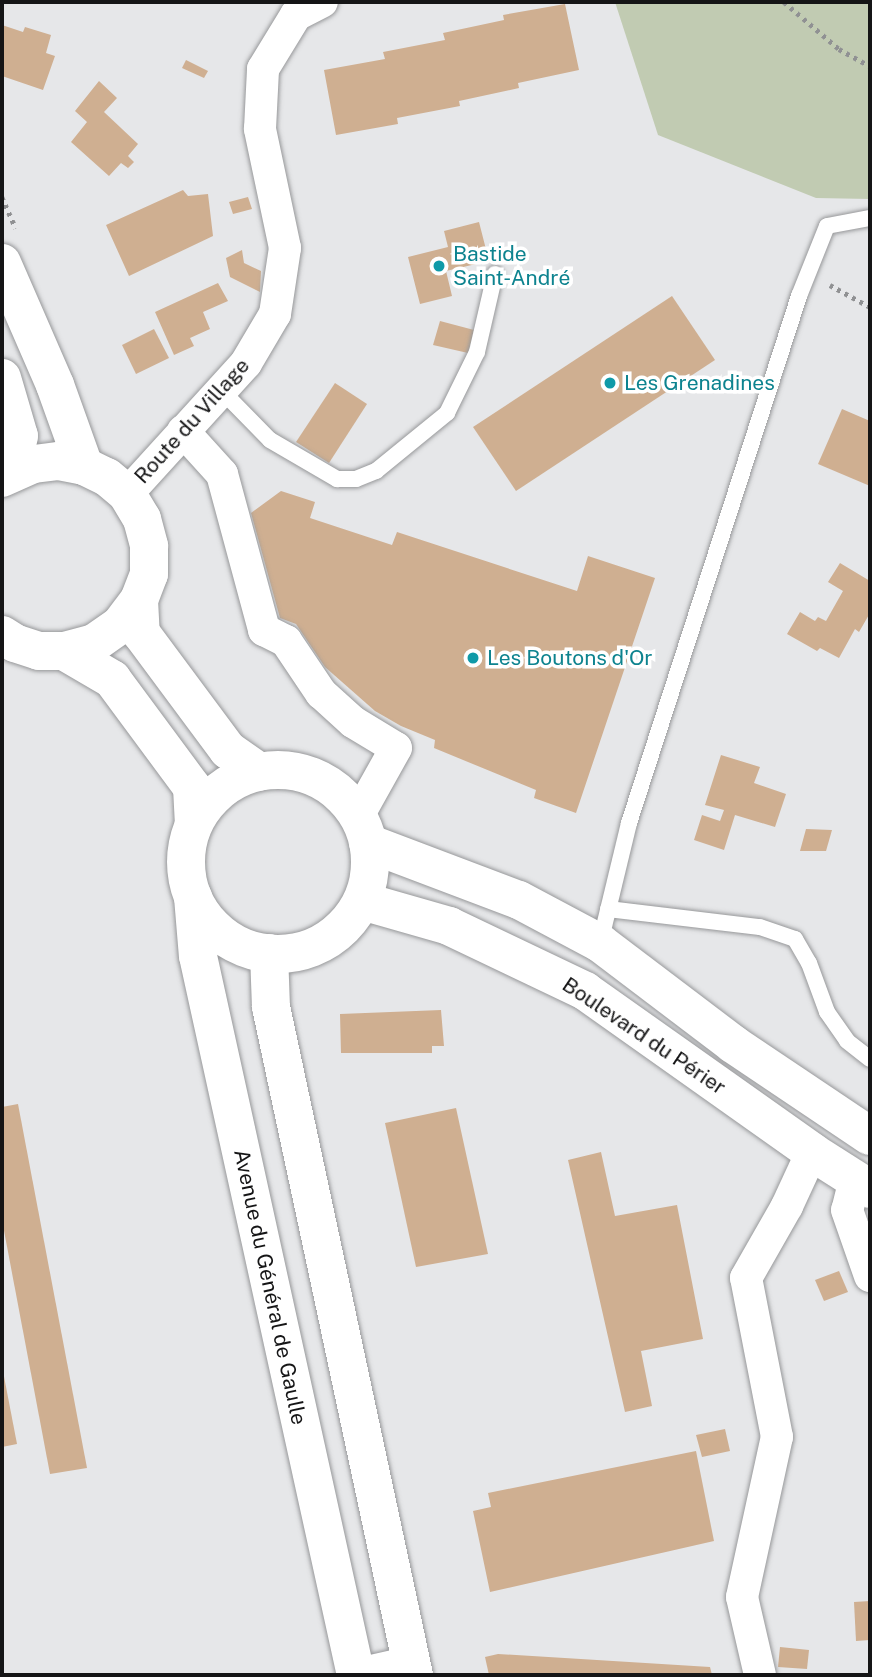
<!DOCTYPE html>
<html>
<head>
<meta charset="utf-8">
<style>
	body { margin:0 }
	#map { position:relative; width:872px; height:1677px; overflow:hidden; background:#e6e7e9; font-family:"Public Sans",sans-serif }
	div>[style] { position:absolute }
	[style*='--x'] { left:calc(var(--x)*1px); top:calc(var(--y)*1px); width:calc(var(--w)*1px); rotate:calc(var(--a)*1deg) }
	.green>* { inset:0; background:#c1cbb2 }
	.building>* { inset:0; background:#cfaf91 }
	.path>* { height:4.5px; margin-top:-2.25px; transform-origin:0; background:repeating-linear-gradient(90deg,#909193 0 3.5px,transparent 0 8.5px) }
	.roads { filter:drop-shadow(0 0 2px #97989a) drop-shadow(0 0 2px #97989a) }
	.service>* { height:16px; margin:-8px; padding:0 8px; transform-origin:8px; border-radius:8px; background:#fff }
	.minor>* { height:32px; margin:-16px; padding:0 16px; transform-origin:16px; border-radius:16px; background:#fff }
	.tertiary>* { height:38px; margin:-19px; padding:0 19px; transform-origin:19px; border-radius:19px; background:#fff }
	.tertiary>.ring { margin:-19px; padding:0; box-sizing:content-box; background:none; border:38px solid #fff; border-radius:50% }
	.trunk>* { height:38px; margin:-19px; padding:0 19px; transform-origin:19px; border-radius:19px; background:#fff }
	.dots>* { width:19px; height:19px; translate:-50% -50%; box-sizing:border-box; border:4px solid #fff; border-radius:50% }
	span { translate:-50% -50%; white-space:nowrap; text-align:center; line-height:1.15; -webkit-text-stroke:7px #fff; paint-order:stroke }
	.culture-label { font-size:21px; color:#0d838f }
	.left { translate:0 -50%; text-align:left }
	.street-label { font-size:21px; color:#151516 }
	.frame { position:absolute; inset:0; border:4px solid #151516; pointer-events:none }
</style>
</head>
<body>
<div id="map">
	<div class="green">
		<i style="clip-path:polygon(615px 2px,870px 2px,870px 199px,816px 198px,658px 135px)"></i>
	</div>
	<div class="building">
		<i style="clip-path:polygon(565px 4px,579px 70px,518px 83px,519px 88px,459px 101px,460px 106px,397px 118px,398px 124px,336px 135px,324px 70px,385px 59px,383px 52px,445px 40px,443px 33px,504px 20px,503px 15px)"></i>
		<i style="clip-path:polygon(2px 25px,23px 32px,25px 27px,51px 35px,46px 53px,55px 56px,43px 90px,2px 76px)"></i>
		<i style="clip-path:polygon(186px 60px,208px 71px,204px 78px,182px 68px)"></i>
		<i style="clip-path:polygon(99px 81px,117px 98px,104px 112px,138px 144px,128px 156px,134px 162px,128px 168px,121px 163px,109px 176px,71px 142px,87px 122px,75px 111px)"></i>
		<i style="clip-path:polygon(183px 190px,188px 196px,208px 194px,213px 236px,129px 276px,106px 225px)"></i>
		<i style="clip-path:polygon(248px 197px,252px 209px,233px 214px,229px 202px)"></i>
		<i style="clip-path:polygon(479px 222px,489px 261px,446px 271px,452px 296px,420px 304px,408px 257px,448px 247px,444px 231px)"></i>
		<i style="clip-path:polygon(242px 250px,244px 263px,261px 271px,260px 292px,230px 277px,226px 258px)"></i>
		<i style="clip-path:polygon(218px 283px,228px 301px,203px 312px,210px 329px,190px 338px,194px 346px,174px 355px,155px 312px)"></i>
		<i style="clip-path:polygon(672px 296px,715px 360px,516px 491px,473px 427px)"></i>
		<i style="clip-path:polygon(440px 321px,474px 330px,468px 353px,433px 345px)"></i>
		<i style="clip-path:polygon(154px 329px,169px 358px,136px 374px,122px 345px)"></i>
		<i style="clip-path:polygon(335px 383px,367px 404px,329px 463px,296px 442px)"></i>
		<i style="clip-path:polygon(842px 409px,870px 421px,870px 486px,818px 464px)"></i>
		<i style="clip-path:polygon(281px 491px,315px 502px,310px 518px,392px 545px,397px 532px,577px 591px,588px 556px,655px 578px,576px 813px,534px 798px,536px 790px,434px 748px,435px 740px,401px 726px,375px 711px,325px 667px,296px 624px,280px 618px,251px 513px)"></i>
		<i style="clip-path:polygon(840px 563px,870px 581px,870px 613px,859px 632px,855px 629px,839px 658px,820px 648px,817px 651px,787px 634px,800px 612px,815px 621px,818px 617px,826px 621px,843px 591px,828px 582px)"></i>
		<i style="clip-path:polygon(721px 755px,760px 767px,754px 783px,786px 794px,775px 827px,735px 815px,724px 850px,694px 840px,702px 815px,720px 821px,724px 810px,705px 805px)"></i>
		<i style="clip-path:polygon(806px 829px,832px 830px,826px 851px,800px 851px)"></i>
		<i style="clip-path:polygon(441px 1010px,444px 1046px,432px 1046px,432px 1053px,341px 1053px,340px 1014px)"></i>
		<i style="clip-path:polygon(18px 1104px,87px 1468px,50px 1474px,2px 1220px,2px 1107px)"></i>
		<i style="clip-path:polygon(456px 1108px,488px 1254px,416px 1267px,385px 1123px)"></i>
		<i style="clip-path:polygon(601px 1152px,615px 1216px,677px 1205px,703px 1339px,641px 1351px,652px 1406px,625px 1412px,568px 1160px)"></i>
		<i style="clip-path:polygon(839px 1271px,848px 1292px,824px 1301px,815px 1280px)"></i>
		<i style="clip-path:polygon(2px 1366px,17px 1444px,2px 1447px)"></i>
		<i style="clip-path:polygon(725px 1429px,730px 1451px,702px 1457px,696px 1435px)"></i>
		<i style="clip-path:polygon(696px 1451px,714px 1541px,490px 1592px,473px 1511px,491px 1507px,488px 1493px)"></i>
		<i style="clip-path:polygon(870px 1601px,870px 1640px,856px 1641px,854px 1602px)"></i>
		<i style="clip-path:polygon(780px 1647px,809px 1650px,807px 1669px,778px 1667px)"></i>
		<i style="clip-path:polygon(498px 1654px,710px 1667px,712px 1675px,489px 1675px,485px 1657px)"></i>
	</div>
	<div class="path">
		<i style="--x:784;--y:2;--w:72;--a:40.5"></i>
		<i style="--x:839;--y:49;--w:35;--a:29"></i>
		<i style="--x:2;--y:197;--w:34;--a:66"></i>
		<i style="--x:830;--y:285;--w:46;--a:28.8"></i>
	</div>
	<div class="roads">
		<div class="service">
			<i style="--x:221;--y:390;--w:70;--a:45.6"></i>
			<i style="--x:270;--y:440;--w:78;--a:30.2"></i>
			<i style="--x:337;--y:479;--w:19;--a:0"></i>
			<i style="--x:356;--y:479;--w:22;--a:-22"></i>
			<i style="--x:376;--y:471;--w:92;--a:-39.2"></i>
			<i style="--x:447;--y:413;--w:68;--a:-63.8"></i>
			<i style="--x:477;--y:352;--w:80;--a:-77"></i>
			<i style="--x:608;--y:909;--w:153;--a:6.8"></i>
			<i style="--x:760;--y:927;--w:37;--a:19"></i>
			<i style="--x:795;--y:939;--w:28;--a:60"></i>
			<i style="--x:809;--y:963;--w:52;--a:69.8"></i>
			<i style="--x:827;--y:1012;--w:35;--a:55"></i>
			<i style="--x:847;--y:1041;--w:29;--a:38"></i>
			<i style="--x:600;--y:943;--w:123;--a:-76.4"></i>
			<i style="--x:629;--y:823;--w:554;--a:-72.12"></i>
			<i style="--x:799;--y:296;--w:75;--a:-68.2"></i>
			<i style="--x:827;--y:226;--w:44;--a:-10.5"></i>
		</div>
		<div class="minor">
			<i style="--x:183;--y:431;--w:58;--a:47.8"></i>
			<i style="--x:222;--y:474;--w:162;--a:74.9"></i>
			<i style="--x:264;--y:630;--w:25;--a:27"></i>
			<i style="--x:286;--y:641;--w:63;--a:56.1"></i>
			<i style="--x:321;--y:693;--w:43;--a:42.2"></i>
			<i style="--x:353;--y:722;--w:50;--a:31.2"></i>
			<i style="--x:396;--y:748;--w:78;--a:119.2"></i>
			<i style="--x:127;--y:494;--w:177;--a:-47.7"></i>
			<i style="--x:246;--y:363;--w:57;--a:-59.4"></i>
			<i style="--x:275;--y:314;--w:67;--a:-81.4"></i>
			<i style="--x:285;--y:248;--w:122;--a:-101.9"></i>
			<i style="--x:260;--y:129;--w:60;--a:-87.1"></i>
			<i style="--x:263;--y:69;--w:63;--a:-58.6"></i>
			<i style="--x:296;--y:15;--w:29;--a:-27"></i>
			<i style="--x:855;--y:1179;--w:32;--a:104"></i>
			<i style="--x:847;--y:1210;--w:70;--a:70.8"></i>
			<i style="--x:353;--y:1675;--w:59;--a:-12.6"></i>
			<i style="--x:760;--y:1675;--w:80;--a:-103"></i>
			<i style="--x:742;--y:1597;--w:164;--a:-77.7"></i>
			<i style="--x:777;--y:1437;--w:162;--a:-101"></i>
			<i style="--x:746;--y:1278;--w:83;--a:-60.3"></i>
			<i style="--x:787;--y:1206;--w:60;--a:-65.2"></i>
		</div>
		<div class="tertiary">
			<i style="--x:139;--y:600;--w:33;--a:87"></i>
			<i style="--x:141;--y:633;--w:146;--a:53.4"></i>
			<i style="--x:228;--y:750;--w:38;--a:35"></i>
			<i style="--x:64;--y:651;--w:56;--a:30.3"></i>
			<i style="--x:112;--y:679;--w:134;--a:53.5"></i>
			<i style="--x:192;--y:787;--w:36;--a:87"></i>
			<i class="ring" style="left:186px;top:770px;width:146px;height:146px"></i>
			<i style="--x:368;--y:843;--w:161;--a:20.7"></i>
			<i style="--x:519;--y:900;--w:92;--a:28"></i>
			<i style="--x:600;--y:943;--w:167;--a:37.2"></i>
			<i style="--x:733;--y:1044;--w:165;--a:33.9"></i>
			<i style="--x:193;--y:897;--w:59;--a:85.2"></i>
			<i style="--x:198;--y:956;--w:736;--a:77.61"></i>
			<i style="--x:362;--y:901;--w:91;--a:16"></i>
			<i style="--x:449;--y:926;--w:151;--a:25.5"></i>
			<i style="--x:585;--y:991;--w:278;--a:35.3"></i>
			<i style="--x:812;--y:1152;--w:69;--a:32.5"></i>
			<i style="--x:269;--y:953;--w:54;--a:87.9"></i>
			<i style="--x:271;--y:1007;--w:683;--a:77.92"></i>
		</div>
		<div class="trunk">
			<i style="--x:2;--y:263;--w:133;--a:66.5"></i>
			<i style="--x:55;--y:385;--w:86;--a:70.3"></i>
			<i style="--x:2;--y:378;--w:60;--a:73.7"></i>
			<i style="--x:19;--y:436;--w:36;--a:103"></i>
			<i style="--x:2;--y:478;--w:35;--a:-24"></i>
			<i style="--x:34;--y:464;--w:25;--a:-7"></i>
			<i style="--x:59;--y:461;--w:25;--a:11"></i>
			<i style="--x:84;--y:466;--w:25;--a:26"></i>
			<i style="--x:107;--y:477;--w:26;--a:40"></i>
			<i style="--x:127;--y:494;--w:29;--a:59"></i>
			<i style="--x:142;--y:519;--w:28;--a:75"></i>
			<i style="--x:149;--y:546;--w:28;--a:90"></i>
			<i style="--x:149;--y:574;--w:28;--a:111"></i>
			<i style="--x:139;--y:600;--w:31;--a:127"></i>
			<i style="--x:120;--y:625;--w:32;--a:145"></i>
			<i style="--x:94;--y:643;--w:31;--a:165"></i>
			<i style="--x:64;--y:651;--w:25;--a:180"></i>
			<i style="--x:39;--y:651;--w:25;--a:-162"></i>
			<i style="--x:15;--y:643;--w:15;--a:-148"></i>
		</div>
	</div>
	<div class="dots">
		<i style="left:439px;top:266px;background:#0f9aa8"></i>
		<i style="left:610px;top:383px;background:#0f9aa8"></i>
		<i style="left:473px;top:658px;background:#0f9aa8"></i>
	</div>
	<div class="culture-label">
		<span class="left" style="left:453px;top:266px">Bastide<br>Saint-André</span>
		<span class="left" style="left:624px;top:383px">Les Grenadines</span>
		<span class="left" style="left:487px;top:658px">Les Boutons d'Or</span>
	</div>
	<div class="street-label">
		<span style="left:192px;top:421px;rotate:-48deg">Route du Village</span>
		<span style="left:644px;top:1036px;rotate:34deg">Boulevard du Périer</span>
		<span style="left:270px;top:1287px;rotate:78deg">Avenue du Général de Gaulle</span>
	</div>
	<div class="frame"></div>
</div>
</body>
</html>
